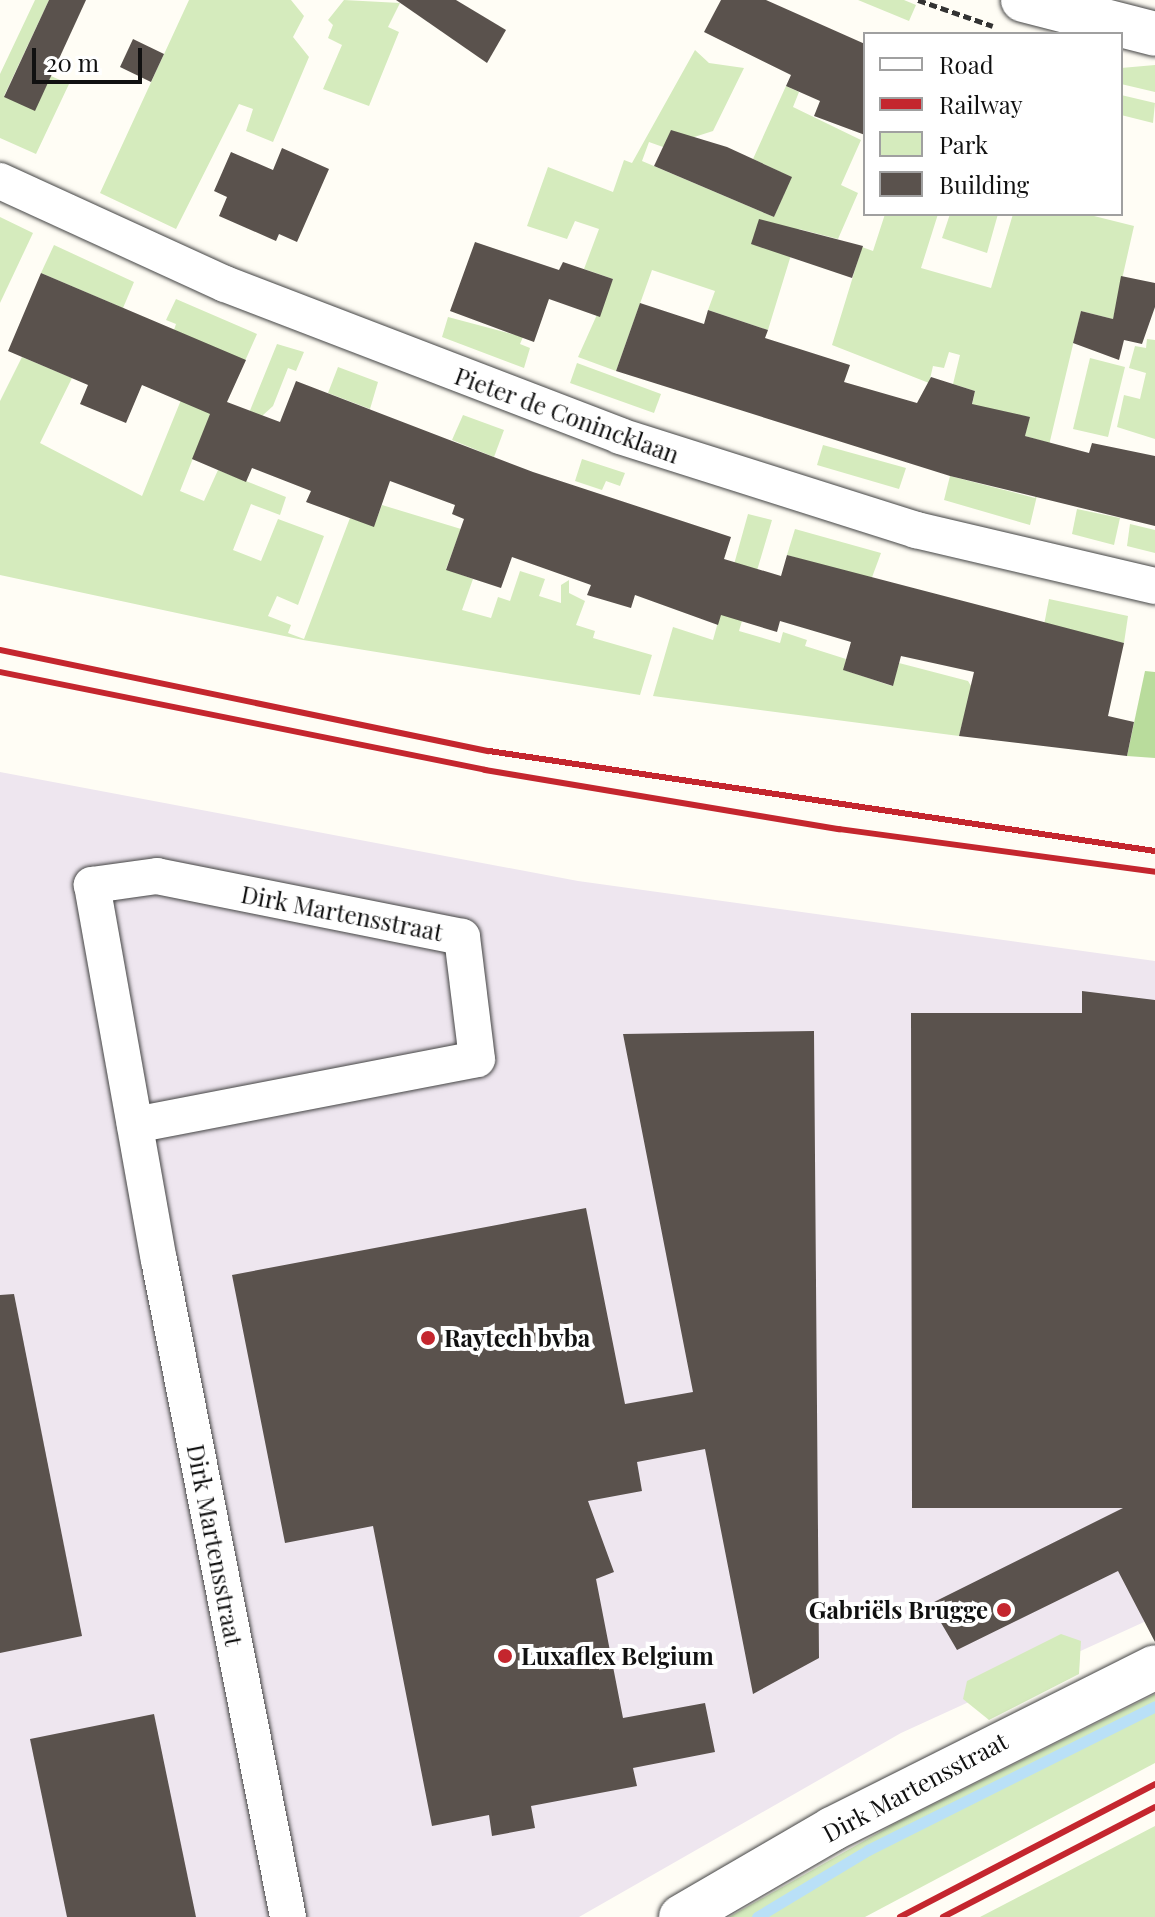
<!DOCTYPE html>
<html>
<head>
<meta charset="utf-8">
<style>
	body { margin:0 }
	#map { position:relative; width:1155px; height:1917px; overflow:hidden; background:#fffdf5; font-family:"Playfair Display",serif }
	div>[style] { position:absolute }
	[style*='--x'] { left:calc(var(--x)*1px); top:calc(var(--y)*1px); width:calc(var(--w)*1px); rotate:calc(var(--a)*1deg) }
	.industrial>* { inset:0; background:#eee6ef }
	.green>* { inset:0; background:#d5ebbd }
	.forest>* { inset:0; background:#b9dc9c }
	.stream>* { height:11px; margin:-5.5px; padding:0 5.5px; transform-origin:5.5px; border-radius:5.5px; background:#b9e0f7 }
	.building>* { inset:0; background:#5a524d }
	.path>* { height:5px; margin-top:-2.5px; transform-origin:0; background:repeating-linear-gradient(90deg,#333 0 8px,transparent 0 12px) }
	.roads { filter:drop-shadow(0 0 2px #444) drop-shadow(0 0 2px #444) }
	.minor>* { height:36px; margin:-18px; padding:0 18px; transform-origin:18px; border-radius:18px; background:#fff }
	.tertiary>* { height:44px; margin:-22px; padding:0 22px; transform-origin:22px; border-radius:22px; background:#fff }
	.rail>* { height:6px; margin:-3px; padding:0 3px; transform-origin:3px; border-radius:3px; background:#c4262e }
	.dots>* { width:22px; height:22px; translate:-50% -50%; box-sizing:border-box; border:4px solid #fff; border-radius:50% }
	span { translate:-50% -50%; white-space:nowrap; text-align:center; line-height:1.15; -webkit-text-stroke:8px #fff; paint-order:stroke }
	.street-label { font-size:24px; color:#111 }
	.poi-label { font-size:24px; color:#111; font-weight:700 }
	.left { translate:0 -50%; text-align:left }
	.right { translate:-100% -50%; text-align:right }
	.legend { position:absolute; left:863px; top:32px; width:260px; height:184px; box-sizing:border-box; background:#fff; border:2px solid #a0a0a0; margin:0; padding:10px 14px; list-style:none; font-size:24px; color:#111 }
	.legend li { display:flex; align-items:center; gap:16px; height:40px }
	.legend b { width:40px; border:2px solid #a0a0a0 }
	.scale { position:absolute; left:32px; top:48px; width:110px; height:36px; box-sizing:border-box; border:4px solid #111; border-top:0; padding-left:10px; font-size:24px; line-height:28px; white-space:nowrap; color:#111; -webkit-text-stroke:6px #fff; paint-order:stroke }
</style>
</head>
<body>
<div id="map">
	<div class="industrial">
		<i style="clip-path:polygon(0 772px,578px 881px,1155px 961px,1155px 1617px,901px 1733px,579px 1917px,0 1917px)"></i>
	</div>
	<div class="green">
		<i style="clip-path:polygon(35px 0,49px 0,4px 96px,51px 76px,69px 84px,36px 154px,0 138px,0 74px)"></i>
		<i style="clip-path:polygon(189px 0,291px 0,304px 16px,293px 37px,309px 57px,273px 142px,246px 131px,253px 109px,239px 104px,176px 229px,100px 193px)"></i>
		<i style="clip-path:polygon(344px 0,400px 3px,388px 27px,399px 32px,369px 106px,323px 89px,342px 45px,328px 38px,333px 25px,328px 20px)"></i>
		<i style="clip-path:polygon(858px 0,904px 0,916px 5px,909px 21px)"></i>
		<i style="clip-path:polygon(695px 50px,709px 63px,744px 68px,713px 131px,663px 147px,649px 142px,642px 161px,774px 217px,791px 177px,753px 159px,786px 86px,799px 92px,793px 107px,861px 140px,841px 185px,858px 193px,838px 239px,799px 229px,768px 330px,708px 310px,715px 291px,652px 270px,616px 371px,578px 357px,613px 279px,584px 269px,599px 229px,575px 221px,567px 239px,527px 226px,548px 167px,613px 192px,624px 160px,632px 163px)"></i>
		<i style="clip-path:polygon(1155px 65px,1155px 92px,1121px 84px,1121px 68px)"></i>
		<i style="clip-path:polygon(1121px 95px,1155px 103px,1153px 123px,1121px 115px)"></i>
		<i style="clip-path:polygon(885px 214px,938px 214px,921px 268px,991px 288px,1013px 214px,1086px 214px,1134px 226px,1113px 319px,1081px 311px,1030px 525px,944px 500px,950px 476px,1035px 498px,1049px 443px,1025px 436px,1029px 417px,972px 405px,975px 391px,953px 384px,960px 355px,949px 352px,944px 368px,933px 366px,929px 383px,832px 345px,862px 247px,873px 251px)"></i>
		<i style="clip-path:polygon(950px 214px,998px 214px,987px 253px,942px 238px)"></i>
		<i style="clip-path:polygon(0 217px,33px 233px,0 303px)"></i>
		<i style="clip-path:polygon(54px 245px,134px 282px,123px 308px,41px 273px)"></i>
		<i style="clip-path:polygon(176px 299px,257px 334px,245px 361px,174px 330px,176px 324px,166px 320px)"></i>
		<i style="clip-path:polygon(448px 317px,523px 337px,520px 344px,530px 348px,524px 368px,442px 337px)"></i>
		<i style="clip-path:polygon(1147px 339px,1155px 340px,1155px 439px,1117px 427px,1124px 395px,1140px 399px,1146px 373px,1129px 368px,1135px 346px,1146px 348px)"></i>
		<i style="clip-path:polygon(277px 344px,304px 352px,296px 371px,288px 368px,273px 406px,262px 416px,249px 413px)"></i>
		<i style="clip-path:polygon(22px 357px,72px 378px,40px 443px,142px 496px,181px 400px,211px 413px,180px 491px,204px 501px,218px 470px,286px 497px,280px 515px,251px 504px,233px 550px,261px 561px,278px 519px,324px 536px,298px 605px,277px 596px,268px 616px,291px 625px,288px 633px,304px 639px,350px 518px,374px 526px,382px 505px,461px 529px,446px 569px,473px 579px,462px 610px,491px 618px,498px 597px,510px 601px,520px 571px,545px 579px,539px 596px,561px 603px,561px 585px,569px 580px,569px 593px,585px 601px,576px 625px,595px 631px,593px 638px,652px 655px,640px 695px,303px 640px,0 575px,0 401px)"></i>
		<i style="clip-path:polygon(1090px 358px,1125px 367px,1108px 437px,1073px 429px)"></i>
		<i style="clip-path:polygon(577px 363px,661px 394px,654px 413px,570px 383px)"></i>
		<i style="clip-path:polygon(338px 367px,378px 382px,370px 409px,328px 393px)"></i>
		<i style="clip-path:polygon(463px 415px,504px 430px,494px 457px,452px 440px)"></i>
		<i style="clip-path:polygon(823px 445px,906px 468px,899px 489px,817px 465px)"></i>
		<i style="clip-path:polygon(582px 459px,625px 473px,620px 486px,606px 481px,602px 490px,575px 481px)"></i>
		<i style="clip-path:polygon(1077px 509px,1120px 518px,1114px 545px,1072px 534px)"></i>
		<i style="clip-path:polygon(748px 514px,772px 520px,739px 631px,780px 643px,783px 632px,807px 640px,805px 646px,846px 659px,844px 670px,892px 686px,899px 663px,968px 681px,982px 704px,966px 709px,959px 736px,653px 696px,673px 627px,713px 640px)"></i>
		<i style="clip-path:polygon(1130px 524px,1155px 530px,1155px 553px,1127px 546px)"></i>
		<i style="clip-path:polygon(795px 529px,881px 553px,871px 580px,787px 555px)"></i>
		<i style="clip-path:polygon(1049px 599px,1128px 616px,1124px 643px,1044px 625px)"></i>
		<i style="clip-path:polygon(1061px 1634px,1081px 1641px,1079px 1674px,989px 1720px,963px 1699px,967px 1681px)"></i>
		<i style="clip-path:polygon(1155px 1694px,1155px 1763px,865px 1917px,729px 1917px,894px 1824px)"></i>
		<i style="clip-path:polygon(1155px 1826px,1155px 1917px,980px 1917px,1059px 1876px)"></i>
	</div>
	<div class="forest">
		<i style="clip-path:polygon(1145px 671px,1155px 672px,1155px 758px,1127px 756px)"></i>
	</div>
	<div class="stream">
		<i style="--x:757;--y:1917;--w:130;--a:-31.1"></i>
		<i style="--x:868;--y:1850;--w:321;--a:-26.6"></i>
	</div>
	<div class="building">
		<i style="clip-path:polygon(49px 0,86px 0,35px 111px,4px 97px)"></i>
		<i style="clip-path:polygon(396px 0,456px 0,506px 30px,487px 63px)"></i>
		<i style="clip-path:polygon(721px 0,766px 0,865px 44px,865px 135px,814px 116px,820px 101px,786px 86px,791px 75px,704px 32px)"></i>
		<i style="clip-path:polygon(133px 39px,164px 54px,151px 82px,120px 67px)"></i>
		<i style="clip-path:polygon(671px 130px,727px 147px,792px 177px,774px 217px,654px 166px)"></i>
		<i style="clip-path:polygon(282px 148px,329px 169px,297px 242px,279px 234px,276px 241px,219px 216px,227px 197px,214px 191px,231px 152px,273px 170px)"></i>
		<i style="clip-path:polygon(759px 219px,863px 246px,852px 278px,751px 244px)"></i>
		<i style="clip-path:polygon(475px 242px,559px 270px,563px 262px,613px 279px,600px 317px,549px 299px,534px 342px,450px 311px)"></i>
		<i style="clip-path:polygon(41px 273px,246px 360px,227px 402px,280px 422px,296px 381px,533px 472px,731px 537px,724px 559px,781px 576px,787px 555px,1124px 643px,1108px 716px,1134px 722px,1127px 756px,959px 736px,974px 672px,901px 656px,893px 686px,843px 670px,851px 642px,780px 621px,777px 632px,721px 615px,718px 625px,635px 595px,631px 608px,587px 595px,591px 585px,512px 557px,501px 588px,446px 570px,464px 519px,452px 514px,455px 505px,390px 481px,374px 527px,306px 502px,311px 491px,252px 468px,246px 482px,192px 459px,210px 414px,142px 385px,126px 423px,80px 404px,88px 385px,8px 351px)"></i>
		<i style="clip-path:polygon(1121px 276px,1155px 283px,1155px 307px,1142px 344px,1124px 340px,1119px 360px,1073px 343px,1081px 311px,1113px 319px)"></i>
		<i style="clip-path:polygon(640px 303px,704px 324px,708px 310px,768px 330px,765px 338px,850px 365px,844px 382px,917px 403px,931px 377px,975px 391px,972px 404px,1030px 417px,1025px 436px,1089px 453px,1092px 443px,1155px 456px,1155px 526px,950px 476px,616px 371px)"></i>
		<i style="clip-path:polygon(1082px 991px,1155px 1000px,1155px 1642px,1118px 1571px,957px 1650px,930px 1604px,1123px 1508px,912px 1508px,911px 1013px,1082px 1013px)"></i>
		<i style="clip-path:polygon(814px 1031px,819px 1658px,753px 1694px,705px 1449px,637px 1462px,642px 1491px,588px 1501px,614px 1572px,596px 1579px,623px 1718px,705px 1703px,715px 1752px,633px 1768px,637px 1786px,531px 1806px,535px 1828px,492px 1836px,489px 1815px,432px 1826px,373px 1526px,285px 1543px,232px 1275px,586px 1208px,625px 1404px,693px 1392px,623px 1034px)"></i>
		<i style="clip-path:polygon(14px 1294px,82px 1636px,0 1653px,0 1295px)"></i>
		<i style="clip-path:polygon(154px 1714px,196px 1917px,67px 1917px,30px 1739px)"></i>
	</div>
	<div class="path">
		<i style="--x:918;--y:0;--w:79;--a:19.1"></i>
	</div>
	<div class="roads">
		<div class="minor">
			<i style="--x:0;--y:181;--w:247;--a:24.6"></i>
			<i style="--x:225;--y:284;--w:423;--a:21"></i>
			<i style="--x:620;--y:436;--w:311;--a:17.6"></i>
			<i style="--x:916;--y:530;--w:245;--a:13.2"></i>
			<i style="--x:135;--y:1125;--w:348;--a:-10.9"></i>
			<i style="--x:477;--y:1059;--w:123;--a:-97"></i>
			<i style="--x:462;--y:937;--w:311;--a:-168.7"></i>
			<i style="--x:157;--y:876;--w:66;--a:172.1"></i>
			<i style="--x:92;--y:885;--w:381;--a:79.9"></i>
			<i style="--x:159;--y:1260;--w:670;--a:78.89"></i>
		</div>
		<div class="tertiary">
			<i style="--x:1023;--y:0;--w:136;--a:14.4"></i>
			<i style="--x:681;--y:1917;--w:175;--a:-30.2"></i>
			<i style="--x:832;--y:1829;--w:361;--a:-26.6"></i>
		</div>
	</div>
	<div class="rail">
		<i style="--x:0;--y:650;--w:499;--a:11.7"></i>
		<i style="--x:489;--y:751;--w:673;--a:8.54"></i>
		<i style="--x:0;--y:672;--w:495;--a:11.4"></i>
		<i style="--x:485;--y:770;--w:359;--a:9.5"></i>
		<i style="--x:839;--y:829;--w:319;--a:7.7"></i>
		<i style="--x:900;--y:1917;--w:288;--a:-27.5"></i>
		<i style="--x:943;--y:1917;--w:239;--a:-27.4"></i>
	</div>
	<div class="dots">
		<i style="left:428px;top:1338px;background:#c4262e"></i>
		<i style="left:1004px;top:1610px;background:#c4262e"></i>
		<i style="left:505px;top:1656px;background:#c4262e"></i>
	</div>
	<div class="street-label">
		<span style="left:567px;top:415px;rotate:20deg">Pieter de Conincklaan</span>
		<span style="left:342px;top:913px;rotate:11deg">Dirk Martensstraat</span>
		<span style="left:215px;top:1545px;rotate:79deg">Dirk Martensstraat</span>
		<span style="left:915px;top:1787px;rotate:-28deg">Dirk Martensstraat</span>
	</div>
	<div class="poi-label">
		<span class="left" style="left:444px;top:1338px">Raytech bvba</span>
		<span class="right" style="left:988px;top:1610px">Gabriëls Brugge</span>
		<span class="left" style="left:521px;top:1656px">Luxaflex Belgium</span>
	</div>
	<ul class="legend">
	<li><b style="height:10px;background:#fff"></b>Road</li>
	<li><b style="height:10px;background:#c4262e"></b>Railway</li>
	<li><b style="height:22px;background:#d5ebbd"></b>Park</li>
	<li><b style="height:22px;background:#5a524d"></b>Building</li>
	</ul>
	<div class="scale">20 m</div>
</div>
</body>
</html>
